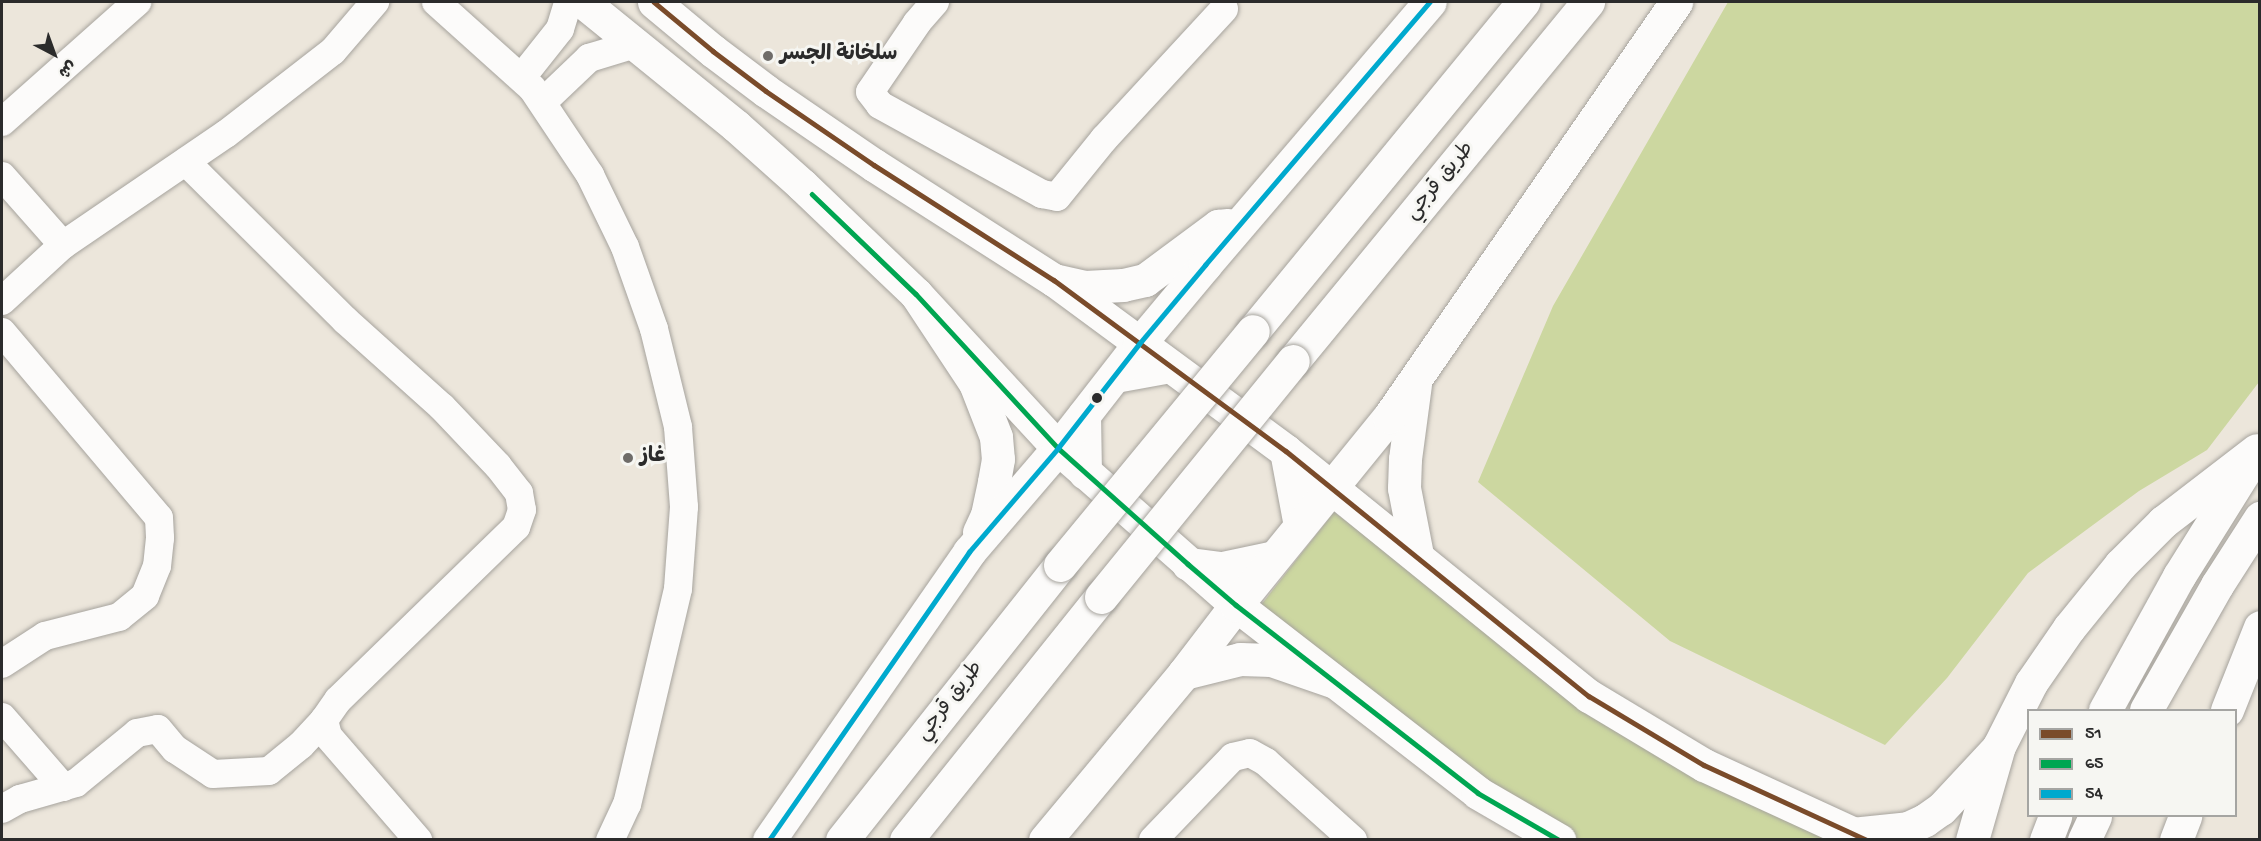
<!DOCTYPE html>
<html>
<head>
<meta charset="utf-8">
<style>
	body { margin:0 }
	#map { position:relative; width:2261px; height:841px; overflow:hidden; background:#ece6db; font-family:"Gochi Hand","Playpen Sans Arabic",sans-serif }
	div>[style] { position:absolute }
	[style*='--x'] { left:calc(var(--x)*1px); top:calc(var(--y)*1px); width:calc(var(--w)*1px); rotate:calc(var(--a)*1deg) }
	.green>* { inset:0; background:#ccd7a0 }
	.roads { filter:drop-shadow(0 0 2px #a6a39d) drop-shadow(0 0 2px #a6a39d) }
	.minor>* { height:28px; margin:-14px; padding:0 14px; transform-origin:14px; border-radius:14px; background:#fcfbfa }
	.major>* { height:33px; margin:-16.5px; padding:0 16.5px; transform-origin:16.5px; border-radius:16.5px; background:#fcfbfa }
	.highway>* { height:33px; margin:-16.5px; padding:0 16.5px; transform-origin:16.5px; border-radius:16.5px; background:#fcfbfa }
	.bridges { filter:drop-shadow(0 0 2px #a6a39d) drop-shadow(0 0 2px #a6a39d) }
	.highway-bridge>* { height:33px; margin:-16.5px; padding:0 16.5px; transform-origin:16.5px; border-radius:16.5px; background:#fcfbfa }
	.bus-1>* { height:4.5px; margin:-2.25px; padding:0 2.25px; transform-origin:2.25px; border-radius:2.25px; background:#7a4b2a }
	.bus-2>* { height:4.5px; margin:-2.25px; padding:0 2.25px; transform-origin:2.25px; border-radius:2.25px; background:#00a651 }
	.bus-3>* { height:4.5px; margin:-2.25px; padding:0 2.25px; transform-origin:2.25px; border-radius:2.25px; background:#00a9ce }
	.dots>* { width:16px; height:16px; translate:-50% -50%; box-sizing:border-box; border:3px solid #f6f6f2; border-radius:50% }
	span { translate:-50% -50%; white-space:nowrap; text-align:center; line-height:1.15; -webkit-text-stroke:6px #f6f6f2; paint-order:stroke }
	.poi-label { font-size:21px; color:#2b2b2b; font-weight:700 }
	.left { translate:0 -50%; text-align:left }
	.street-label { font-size:21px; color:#2b2b2b }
	.frame { position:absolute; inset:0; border:3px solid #2b2b2b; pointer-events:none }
	.legend { position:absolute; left:2027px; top:709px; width:210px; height:108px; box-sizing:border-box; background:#f6f6f2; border:2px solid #a5a5a2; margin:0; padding:8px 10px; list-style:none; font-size:18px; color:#2b2b2b }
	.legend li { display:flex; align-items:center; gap:12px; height:30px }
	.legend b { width:30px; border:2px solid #a5a5a2 }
	.north { position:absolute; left:24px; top:24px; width:60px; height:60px; -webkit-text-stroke:4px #f6f6f2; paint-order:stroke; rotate:139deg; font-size:16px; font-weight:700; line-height:24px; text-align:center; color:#2b2b2b }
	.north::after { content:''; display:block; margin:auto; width:21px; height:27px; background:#2b2b2b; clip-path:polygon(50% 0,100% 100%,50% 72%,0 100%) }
</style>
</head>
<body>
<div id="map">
	<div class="green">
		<i style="clip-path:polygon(1728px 2px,2259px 2px,2259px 382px,2207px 450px,2139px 491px,2028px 573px,1947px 678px,1885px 745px,1670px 641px,1478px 482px,1553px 306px)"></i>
		<i style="clip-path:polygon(1334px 512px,1607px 722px,1843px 839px,1570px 839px,1544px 825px,1261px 605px)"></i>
	</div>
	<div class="roads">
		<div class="minor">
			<i style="--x:436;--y:2;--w:129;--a:41.9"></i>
			<i style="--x:532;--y:88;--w:105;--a:56.3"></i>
			<i style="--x:590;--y:175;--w:80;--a:64.1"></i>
			<i style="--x:625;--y:247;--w:87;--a:70.5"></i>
			<i style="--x:654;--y:329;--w:101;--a:76.2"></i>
			<i style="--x:678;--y:427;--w:80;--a:85.7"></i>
			<i style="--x:684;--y:507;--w:82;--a:94.2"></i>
			<i style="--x:678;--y:589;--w:221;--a:103.3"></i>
			<i style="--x:627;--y:804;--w:40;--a:115"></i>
			<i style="--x:935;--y:2;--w:28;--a:131"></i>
			<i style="--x:917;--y:23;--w:83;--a:124.3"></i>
			<i style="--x:870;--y:92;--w:16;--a:52"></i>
			<i style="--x:880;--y:105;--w:185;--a:28.8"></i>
			<i style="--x:1042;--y:194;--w:15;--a:11"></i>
			<i style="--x:1057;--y:197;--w:75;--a:-51"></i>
			<i style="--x:1104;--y:139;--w:177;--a:-47.3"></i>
			<i style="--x:522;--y:77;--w:61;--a:-51.6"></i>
			<i style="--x:560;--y:29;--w:28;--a:-73"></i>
			<i style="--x:543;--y:102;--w:64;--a:-43.7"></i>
			<i style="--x:589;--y:58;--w:48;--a:-16.9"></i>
			<i style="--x:2;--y:122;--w:181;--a:-41.6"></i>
			<i style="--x:186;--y:162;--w:224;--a:44.8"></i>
			<i style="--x:345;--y:320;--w:130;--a:41.9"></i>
			<i style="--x:442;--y:407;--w:81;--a:46.5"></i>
			<i style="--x:498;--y:466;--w:34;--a:52"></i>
			<i style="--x:519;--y:493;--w:17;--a:80"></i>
			<i style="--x:522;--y:510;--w:18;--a:109"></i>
			<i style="--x:516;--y:527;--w:248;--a:135.8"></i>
			<i style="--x:338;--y:700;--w:24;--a:125"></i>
			<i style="--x:324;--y:720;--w:16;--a:76"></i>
			<i style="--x:328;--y:736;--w:138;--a:49.1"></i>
			<i style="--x:2;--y:176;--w:92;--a:48.5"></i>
			<i style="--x:2;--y:301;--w:83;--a:-42.6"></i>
			<i style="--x:63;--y:245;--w:197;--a:-34.3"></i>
			<i style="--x:226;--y:134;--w:135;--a:-37.8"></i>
			<i style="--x:333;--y:51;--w:65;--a:-49.4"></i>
			<i style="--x:2;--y:332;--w:243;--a:49.8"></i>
			<i style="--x:159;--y:518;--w:20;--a:87"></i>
			<i style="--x:160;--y:538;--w:28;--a:96"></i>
			<i style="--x:157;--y:566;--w:32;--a:112"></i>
			<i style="--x:145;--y:596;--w:33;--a:141"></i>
			<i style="--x:119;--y:617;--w:76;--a:165.6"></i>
			<i style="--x:45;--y:636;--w:51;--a:146.9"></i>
			<i style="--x:2;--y:717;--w:93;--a:48.9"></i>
			<i style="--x:2;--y:809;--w:21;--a:-29"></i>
			<i style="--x:20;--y:799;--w:58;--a:-15.9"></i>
			<i style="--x:76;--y:783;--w:79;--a:-39.3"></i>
			<i style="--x:137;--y:733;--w:21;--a:-11"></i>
			<i style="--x:158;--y:729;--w:26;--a:50"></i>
			<i style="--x:175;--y:749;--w:45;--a:33.3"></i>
			<i style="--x:213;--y:774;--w:56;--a:-3.1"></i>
			<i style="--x:269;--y:771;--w:41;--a:-39.1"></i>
			<i style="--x:301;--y:745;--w:34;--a:-47"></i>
			<i style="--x:1153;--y:840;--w:115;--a:-46.1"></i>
			<i style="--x:1233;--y:757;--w:17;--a:-13"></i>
			<i style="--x:1250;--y:753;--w:18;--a:29"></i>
			<i style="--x:1266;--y:762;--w:117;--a:41.9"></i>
		</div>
		<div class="major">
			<i style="--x:583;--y:2;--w:197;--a:39"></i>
			<i style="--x:736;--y:126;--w:89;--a:41.8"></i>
			<i style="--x:802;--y:185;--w:158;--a:43.7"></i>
			<i style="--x:916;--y:294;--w:209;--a:47.3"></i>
			<i style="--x:1058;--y:448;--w:237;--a:41.4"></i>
			<i style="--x:1236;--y:605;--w:306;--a:37.8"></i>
			<i style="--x:1478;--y:793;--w:94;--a:30.1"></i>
			<i style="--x:654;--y:2;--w:77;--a:39.7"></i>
			<i style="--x:713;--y:51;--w:66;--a:37"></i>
			<i style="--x:766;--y:91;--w:131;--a:34.4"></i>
			<i style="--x:874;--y:165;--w:214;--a:32.6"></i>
			<i style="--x:1054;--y:280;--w:288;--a:36.4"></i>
			<i style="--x:1286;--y:451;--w:390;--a:39"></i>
			<i style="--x:1589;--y:696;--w:134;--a:31"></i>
			<i style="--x:1704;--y:765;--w:179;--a:24.7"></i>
			<i style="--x:2105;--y:710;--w:153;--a:-61.1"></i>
			<i style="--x:2179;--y:576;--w:128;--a:-58"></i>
			<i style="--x:2146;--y:710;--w:144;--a:-60.4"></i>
			<i style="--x:2217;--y:585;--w:80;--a:-57.3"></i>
			<i style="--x:2227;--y:710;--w:89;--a:-68.3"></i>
			<i style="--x:1852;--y:834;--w:56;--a:-6.1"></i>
			<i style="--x:1908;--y:828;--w:19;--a:-25"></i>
			<i style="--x:1925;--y:820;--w:19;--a:-35"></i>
			<i style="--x:1941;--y:809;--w:81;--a:-47"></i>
			<i style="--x:1972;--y:840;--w:98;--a:-74"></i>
			<i style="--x:1999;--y:746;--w:71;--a:-63.1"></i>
			<i style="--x:2031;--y:683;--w:67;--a:-55.4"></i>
			<i style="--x:2069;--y:628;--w:81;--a:-51"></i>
			<i style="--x:2120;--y:565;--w:61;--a:-45"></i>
			<i style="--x:2163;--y:522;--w:118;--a:-37.5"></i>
			<i style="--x:2046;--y:840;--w:26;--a:-69"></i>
			<i style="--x:2084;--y:840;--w:26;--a:-65"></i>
			<i style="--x:2176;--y:840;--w:26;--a:-69"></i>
		</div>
		<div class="highway">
			<i style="--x:1054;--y:280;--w:32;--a:13"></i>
			<i style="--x:1085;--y:287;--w:38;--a:-3"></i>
			<i style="--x:1123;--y:285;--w:23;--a:-13"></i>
			<i style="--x:1145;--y:280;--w:91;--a:-36.5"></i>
			<i style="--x:1218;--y:226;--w:10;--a:-6"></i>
			<i style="--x:916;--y:294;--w:107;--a:56.5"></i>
			<i style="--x:975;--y:383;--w:58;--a:68.7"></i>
			<i style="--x:996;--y:437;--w:22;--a:85"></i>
			<i style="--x:998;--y:459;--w:23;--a:100"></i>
			<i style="--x:994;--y:482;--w:34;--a:102"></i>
			<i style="--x:987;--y:515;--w:19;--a:115"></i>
			<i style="--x:1253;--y:331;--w:426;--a:-50.6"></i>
			<i style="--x:1293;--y:361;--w:465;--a:-50.6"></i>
			<i style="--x:1115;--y:376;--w:56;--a:-10.3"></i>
			<i style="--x:1415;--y:384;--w:76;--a:97.6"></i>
			<i style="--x:1405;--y:459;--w:29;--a:92"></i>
			<i style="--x:1404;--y:488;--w:68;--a:79"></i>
			<i style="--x:1084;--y:415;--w:58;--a:89"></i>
			<i style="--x:1286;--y:451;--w:76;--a:79.4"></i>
			<i style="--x:1188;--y:564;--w:35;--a:7"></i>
			<i style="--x:1223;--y:568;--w:52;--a:-12.2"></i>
			<i style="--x:1184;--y:673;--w:58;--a:-14"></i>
			<i style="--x:1240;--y:659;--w:31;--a:2"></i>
			<i style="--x:1271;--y:660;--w:65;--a:19"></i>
			<i style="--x:769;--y:840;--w:351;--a:-55.2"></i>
			<i style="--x:969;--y:552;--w:137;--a:-49.4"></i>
			<i style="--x:1058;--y:448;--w:132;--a:-52.1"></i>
			<i style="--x:1139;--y:344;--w:103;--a:-50.1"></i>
			<i style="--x:1205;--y:265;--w:346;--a:-49.5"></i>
			<i style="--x:842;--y:840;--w:351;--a:-51.6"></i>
			<i style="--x:906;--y:840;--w:312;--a:-51.3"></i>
			<i style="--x:1045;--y:840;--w:217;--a:-50.2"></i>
			<i style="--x:1184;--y:673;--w:86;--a:-52.6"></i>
			<i style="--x:1236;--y:605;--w:242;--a:-50.9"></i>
			<i style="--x:1389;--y:417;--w:505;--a:-55.33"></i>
		</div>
	</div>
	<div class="bridges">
		<div class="highway-bridge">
			<i style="--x:1060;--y:565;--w:303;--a:-50.5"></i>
			<i style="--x:1101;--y:597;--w:304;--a:-50.9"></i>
		</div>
	</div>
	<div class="bus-1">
		<i style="--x:654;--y:2;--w:77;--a:39.7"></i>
		<i style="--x:713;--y:51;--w:66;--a:37"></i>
		<i style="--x:766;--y:91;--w:131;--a:34.4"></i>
		<i style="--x:874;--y:165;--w:214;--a:32.6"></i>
		<i style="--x:1054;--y:280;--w:288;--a:36.4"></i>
		<i style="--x:1286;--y:451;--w:390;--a:39"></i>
		<i style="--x:1589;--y:696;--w:134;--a:31"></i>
		<i style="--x:1704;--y:765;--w:179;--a:24.7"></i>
	</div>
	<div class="bus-2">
		<i style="--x:812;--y:194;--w:144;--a:43.9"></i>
		<i style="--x:916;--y:294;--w:209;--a:47.3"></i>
		<i style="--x:1058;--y:448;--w:174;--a:41.7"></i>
		<i style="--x:1188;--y:564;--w:63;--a:40.5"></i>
		<i style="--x:1236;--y:605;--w:306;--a:37.8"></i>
		<i style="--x:1478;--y:793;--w:94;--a:30.1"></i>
	</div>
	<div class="bus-3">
		<i style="--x:769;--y:840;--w:351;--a:-55.2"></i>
		<i style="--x:969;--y:552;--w:137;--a:-49.4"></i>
		<i style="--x:1058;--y:448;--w:132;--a:-52.1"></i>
		<i style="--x:1139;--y:344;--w:103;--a:-50.1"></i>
		<i style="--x:1205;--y:265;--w:346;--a:-49.5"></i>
	</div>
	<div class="dots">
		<i style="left:768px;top:56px;background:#6f6c69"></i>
		<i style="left:1097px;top:398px;background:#2b2b2b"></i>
		<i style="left:628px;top:458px;background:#6f6c69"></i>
	</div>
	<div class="poi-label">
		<span class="left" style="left:780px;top:56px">سلخانة الجسر</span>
		<span class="left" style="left:640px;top:458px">غاز</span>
	</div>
	<div class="street-label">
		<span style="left:1441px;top:182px;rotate:-50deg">طريق قرجي</span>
		<span style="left:951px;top:702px;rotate:-52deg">طريق قرجي</span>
	</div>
	<div class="frame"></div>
	<ul class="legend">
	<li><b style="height:8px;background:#7a4b2a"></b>51</li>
	<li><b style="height:8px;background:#00a651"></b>65</li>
	<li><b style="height:8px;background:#00a9ce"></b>54</li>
	</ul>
	<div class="north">ش</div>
</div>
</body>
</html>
